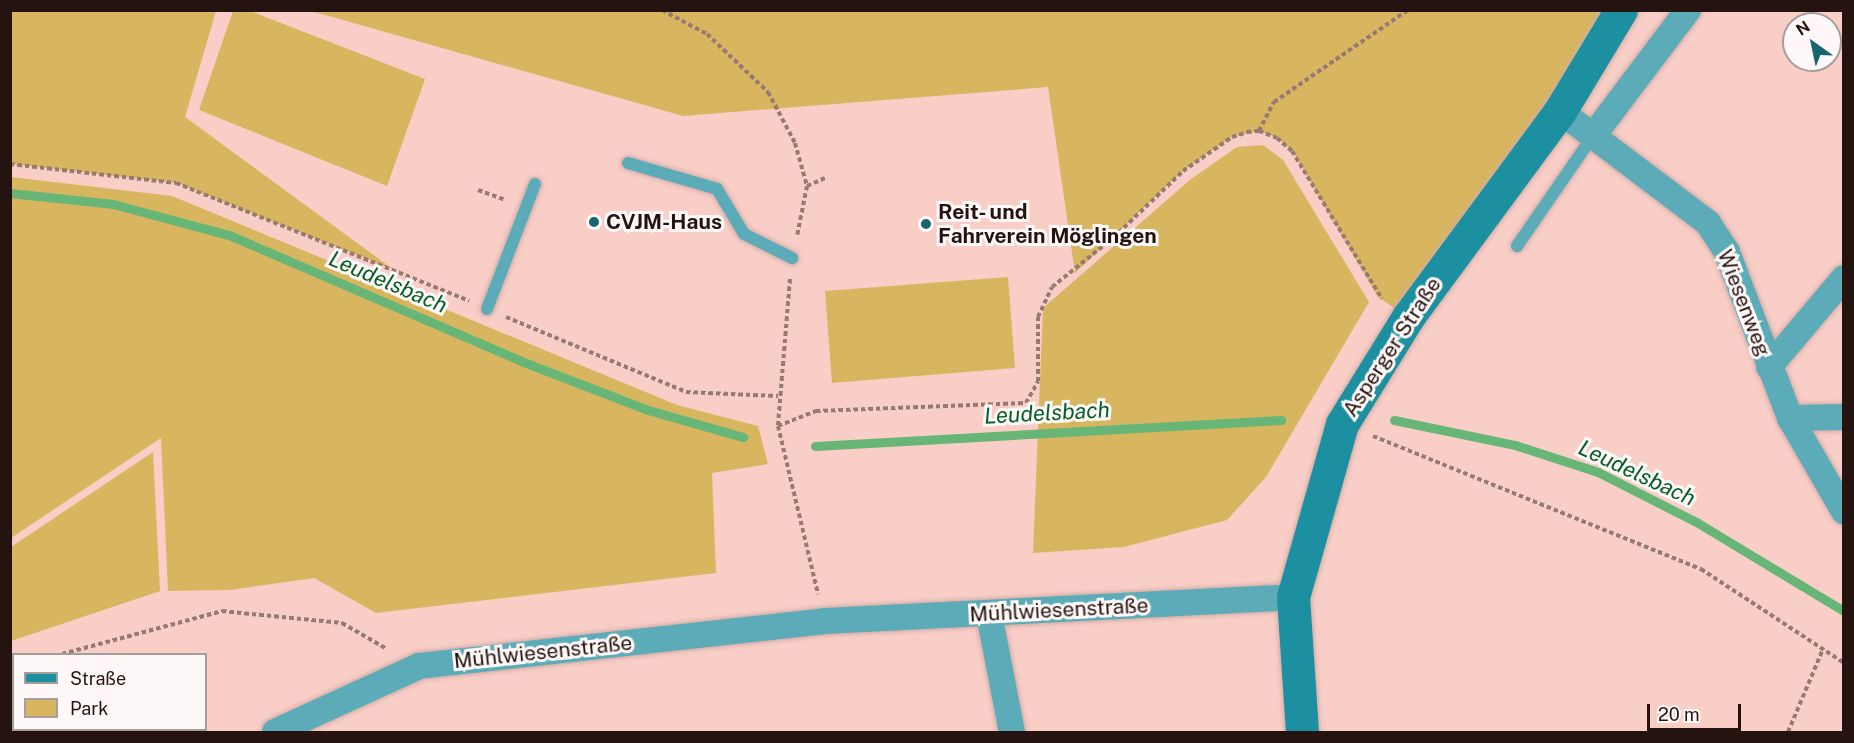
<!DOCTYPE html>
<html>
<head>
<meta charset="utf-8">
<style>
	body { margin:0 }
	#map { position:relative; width:1854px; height:743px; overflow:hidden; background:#f8cec7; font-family:"Public Sans",sans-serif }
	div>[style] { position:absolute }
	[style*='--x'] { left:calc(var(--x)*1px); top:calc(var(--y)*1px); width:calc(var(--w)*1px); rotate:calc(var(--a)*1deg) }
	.green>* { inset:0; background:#d7b65f }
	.stream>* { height:9px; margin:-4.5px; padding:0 4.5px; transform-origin:4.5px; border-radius:4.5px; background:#68b677 }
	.path>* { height:4px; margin-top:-2px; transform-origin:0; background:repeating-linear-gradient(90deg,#987974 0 4.5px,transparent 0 7.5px) }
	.roads { filter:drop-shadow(0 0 2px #d2aca6) drop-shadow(0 0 2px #d2aca6) }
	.lane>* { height:12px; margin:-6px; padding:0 6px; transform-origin:6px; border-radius:6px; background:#5bacb8 }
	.street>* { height:26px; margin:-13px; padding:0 13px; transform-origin:13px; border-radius:13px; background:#5bacb8 }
	.secondary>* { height:33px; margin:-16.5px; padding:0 16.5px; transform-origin:16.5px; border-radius:16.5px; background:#1c90a0 }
	.dots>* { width:16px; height:16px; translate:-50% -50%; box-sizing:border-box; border:3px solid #fef9f8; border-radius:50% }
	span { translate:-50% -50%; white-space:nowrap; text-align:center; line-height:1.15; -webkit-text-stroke:6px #fef9f8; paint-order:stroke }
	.poi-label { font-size:21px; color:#251310; font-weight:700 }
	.left { translate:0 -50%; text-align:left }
	.street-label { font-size:21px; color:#251310 }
	.water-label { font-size:22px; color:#035f25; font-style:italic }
	.frame { position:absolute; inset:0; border:12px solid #251310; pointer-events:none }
	.legend { position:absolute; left:12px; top:653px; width:195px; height:78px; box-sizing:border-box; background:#fef9f8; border:2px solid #a79d9b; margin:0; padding:8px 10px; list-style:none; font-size:18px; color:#251310 }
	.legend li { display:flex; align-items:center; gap:12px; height:30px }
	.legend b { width:30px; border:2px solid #a79d9b }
	.north { position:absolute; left:1782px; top:12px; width:60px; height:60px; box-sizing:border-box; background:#fef9f8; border:2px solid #a79d9b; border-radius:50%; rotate:327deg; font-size:16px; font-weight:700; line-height:24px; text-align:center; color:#251310 }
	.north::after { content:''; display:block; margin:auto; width:21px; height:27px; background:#18646f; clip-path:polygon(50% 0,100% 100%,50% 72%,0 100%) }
	.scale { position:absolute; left:1647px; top:704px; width:94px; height:27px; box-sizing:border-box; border:3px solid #251310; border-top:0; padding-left:8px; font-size:18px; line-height:21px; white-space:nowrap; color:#251310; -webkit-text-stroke:4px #fef9f8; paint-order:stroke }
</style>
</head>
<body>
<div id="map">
	<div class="green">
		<i style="clip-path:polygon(11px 10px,216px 11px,185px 117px,394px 270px,176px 183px,11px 164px)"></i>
		<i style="clip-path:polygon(233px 11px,250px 11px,425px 79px,387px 186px,199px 110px)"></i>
		<i style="clip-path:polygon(311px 11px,1621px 11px,1408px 317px,1378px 297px,1292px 151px,1277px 138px,1259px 131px,1232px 137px,1183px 171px,1075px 273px,1048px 87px,683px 116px)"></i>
		<i style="clip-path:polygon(1263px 145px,1283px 160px,1369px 302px,1266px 477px,1227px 520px,1124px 547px,1033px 553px,1043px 308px,1191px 179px,1237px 147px)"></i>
		<i style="clip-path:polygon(11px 177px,172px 196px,677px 405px,758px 426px,768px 464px,712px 473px,716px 573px,376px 613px,314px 578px,230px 590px,168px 591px,161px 438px,11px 538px)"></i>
		<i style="clip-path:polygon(1008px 277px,1015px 368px,832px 383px,825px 291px)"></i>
		<i style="clip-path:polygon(153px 452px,160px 591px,11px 641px,11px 547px)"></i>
	</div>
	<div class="stream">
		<i style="--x:10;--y:193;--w:104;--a:6.1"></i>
		<i style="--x:113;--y:204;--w:120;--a:15"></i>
		<i style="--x:229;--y:235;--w:318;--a:23.3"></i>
		<i style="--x:521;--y:361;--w:136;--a:21.1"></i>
		<i style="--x:648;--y:410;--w:99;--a:15.9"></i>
		<i style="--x:1394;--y:420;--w:124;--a:11.7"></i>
		<i style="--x:1515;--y:445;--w:87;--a:18"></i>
		<i style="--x:1598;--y:472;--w:112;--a:27"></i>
		<i style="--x:1698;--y:523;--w:170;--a:31.1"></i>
		<i style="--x:815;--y:446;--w:467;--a:-3.2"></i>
	</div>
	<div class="path">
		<i style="--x:662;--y:10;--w:51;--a:28.1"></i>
		<i style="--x:707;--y:34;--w:84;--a:43.6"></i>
		<i style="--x:768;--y:92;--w:58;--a:62.1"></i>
		<i style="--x:795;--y:143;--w:45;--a:74.4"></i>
		<i style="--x:807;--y:186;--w:51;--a:101.3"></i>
		<i style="--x:1259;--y:131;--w:33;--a:-63"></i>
		<i style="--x:1274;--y:102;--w:163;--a:-34.5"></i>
		<i style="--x:10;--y:164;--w:167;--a:6.5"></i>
		<i style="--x:176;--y:183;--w:316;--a:21.9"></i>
		<i style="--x:807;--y:186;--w:20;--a:-24"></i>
		<i style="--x:478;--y:190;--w:29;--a:20"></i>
		<i style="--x:790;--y:279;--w:147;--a:94.7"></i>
		<i style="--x:778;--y:426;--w:173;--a:76.6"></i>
		<i style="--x:506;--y:317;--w:195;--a:22.6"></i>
		<i style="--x:686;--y:392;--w:92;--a:2.5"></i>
		<i style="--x:778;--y:426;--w:41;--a:-21.5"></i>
		<i style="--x:816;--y:411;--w:210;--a:-2.2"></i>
		<i style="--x:1026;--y:403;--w:25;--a:-61"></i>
		<i style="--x:1038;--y:381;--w:64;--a:-90"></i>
		<i style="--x:1038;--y:317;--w:33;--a:-65"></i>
		<i style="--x:1052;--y:287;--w:78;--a:-38.8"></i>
		<i style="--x:1113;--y:238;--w:97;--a:-43.7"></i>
		<i style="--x:1183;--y:171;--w:60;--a:-34.8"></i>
		<i style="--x:1232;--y:137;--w:16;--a:-18"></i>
		<i style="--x:1247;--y:132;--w:12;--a:-5"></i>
		<i style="--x:1259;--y:131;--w:19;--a:21"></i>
		<i style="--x:1277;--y:138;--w:20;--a:41"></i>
		<i style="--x:1292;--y:151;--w:173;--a:58.7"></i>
		<i style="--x:1373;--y:436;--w:354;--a:22.1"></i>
		<i style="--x:1701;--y:569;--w:171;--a:33.3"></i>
		<i style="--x:62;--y:654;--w:166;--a:-15"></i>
		<i style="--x:222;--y:611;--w:121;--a:5.7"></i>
		<i style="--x:342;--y:623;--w:52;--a:30"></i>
		<i style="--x:10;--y:668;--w:4;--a:0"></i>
		<i style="--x:1788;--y:732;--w:90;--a:-67.1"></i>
	</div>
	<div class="roads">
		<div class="lane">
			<i style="--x:628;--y:163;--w:93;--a:16.3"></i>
			<i style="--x:717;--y:189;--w:52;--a:59"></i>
			<i style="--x:744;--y:234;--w:54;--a:26.6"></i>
			<i style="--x:1517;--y:246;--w:134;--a:-55.4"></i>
			<i style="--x:487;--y:309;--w:134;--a:-69"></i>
		</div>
		<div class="street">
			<i style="--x:1560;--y:111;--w:186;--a:37.1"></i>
			<i style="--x:1708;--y:223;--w:35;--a:57"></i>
			<i style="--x:1727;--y:252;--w:178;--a:69.2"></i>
			<i style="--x:1790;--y:418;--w:108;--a:59.9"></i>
			<i style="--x:1593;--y:136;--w:158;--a:-53"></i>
			<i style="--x:1769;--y:367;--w:116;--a:-49.9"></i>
			<i style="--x:1790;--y:418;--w:54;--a:-1.1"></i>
			<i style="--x:989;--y:614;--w:120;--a:79"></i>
			<i style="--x:275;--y:732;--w:158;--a:-24.6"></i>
			<i style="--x:419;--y:666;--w:407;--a:-6.3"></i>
			<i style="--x:824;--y:621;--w:470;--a:-2.9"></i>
		</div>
		<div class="secondary">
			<i style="--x:1302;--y:732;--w:135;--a:-93.8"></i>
			<i style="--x:1293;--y:597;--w:180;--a:-74.2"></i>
			<i style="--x:1342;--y:424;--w:126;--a:-58.3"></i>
			<i style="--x:1408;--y:317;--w:256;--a:-53.6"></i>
			<i style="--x:1560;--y:111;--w:118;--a:-58.9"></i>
		</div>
	</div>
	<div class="dots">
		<i style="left:594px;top:222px;background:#18646f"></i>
		<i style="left:926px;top:224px;background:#18646f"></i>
	</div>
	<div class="poi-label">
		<span class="left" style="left:938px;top:224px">Reit- und<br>Fahrverein Möglingen</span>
		<span class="left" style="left:606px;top:222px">CVJM-Haus</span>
	</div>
	<div class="street-label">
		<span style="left:1744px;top:303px;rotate:69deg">Wiesenweg</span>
		<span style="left:1392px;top:347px;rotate:-57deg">Asperger Straße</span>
		<span style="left:1059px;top:610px;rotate:-3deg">Mühlwiesenstraße</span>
		<span style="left:543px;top:652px;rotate:-6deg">Mühlwiesenstraße</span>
	</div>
	<div class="water-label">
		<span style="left:388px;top:282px;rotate:23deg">Leudelsbach</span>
		<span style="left:1047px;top:413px;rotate:-3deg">Leudelsbach</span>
		<span style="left:1637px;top:473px;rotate:25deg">Leudelsbach</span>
	</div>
	<div class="frame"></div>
	<ul class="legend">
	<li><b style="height:8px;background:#1c90a0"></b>Straße</li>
	<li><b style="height:16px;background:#d7b65f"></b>Park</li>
	</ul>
	<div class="north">N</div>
	<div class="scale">20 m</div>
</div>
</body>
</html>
